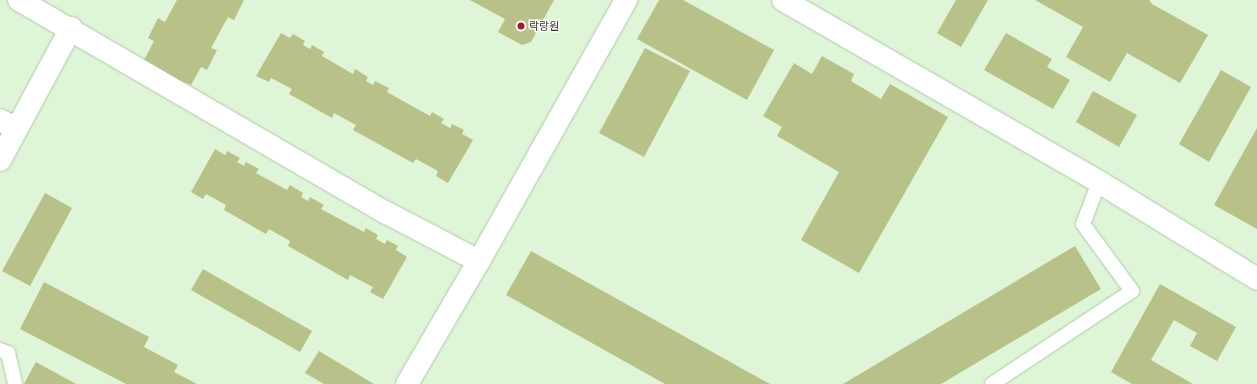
<!DOCTYPE html>
<html>
<head>
<meta charset="utf-8">
<style>
	body { margin:0 }
	#map { position:relative; width:1257px; height:384px; overflow:hidden; background:#def6d7; font-family:Lora,"Noto Sans KR",serif }
	div>[style] { position:absolute }
	[style*='--x'] { left:calc(var(--x)*1px); top:calc(var(--y)*1px); width:calc(var(--w)*1px); rotate:calc(var(--a)*1deg) }
	.building>* { inset:0; background:#b8c188 }
	.roads { filter:drop-shadow(0 0 1px #b1c8aa) drop-shadow(0 0 1px #b1c8aa) }
	.service>* { height:14px; margin:-7px; padding:0 7px; transform-origin:7px; border-radius:7px; background:#fff }
	.minor>* { height:22px; margin:-11px; padding:0 11px; transform-origin:11px; border-radius:11px; background:#fff }
	.dots>* { width:11px; height:11px; translate:-50% -50%; box-sizing:border-box; border:2px solid #fff; border-radius:50% }
	span { translate:-50% -50%; white-space:nowrap; text-align:center; line-height:1.15; -webkit-text-stroke:3px #fff; paint-order:stroke }
	.poi-label { font-size:11px; color:#2b3529 }
	.left { translate:0 -50%; text-align:left }
</style>
</head>
<body>
<div id="map">
	<div class="building">
		<i style="clip-path:polygon(177px 0,244px 0,234px 20px,228px 17px,211px 48px,217px 50px,207px 70px,201px 67px,191px 85px,185px 82px,183px 88px,144px 60px,154px 41px,148px 38px,158px 18px,165px 22px)"></i>
		<i style="clip-path:polygon(470px 0,554px 0,531px 42px,522px 45px,498px 32px,505px 19px)"></i>
		<i style="clip-path:polygon(659px 0,683px 0,774px 50px,747px 100px,637px 39px)"></i>
		<i style="clip-path:polygon(956px 0,988px 0,961px 47px,937px 33px)"></i>
		<i style="clip-path:polygon(1035px 0,1149px 0,1152px 4px,1208px 35px,1180px 83px,1127px 53px,1110px 82px,1066px 57px,1083px 27px)"></i>
		<i style="clip-path:polygon(281px 33px,290px 38px,293px 34px,305px 41px,303px 45px,310px 49px,312px 45px,324px 52px,322px 56px,353px 74px,355px 69px,368px 77px,366px 81px,373px 85px,375px 81px,389px 88px,387px 92px,430px 116px,432px 112px,444px 119px,441px 123px,450px 128px,452px 124px,464px 130px,462px 134px,473px 140px,448px 183px,436px 176px,438px 171px,416px 159px,413px 163px,353px 130px,356px 125px,334px 113px,332px 118px,289px 94px,292px 89px,271px 78px,269px 82px,256px 76px)"></i>
		<i style="clip-path:polygon(1006px 33px,1052px 59px,1047px 67px,1070px 80px,1053px 109px,984px 70px)"></i>
		<i style="clip-path:polygon(645px 48px,690px 71px,644px 157px,599px 133px)"></i>
		<i style="clip-path:polygon(822px 56px,854px 74px,851px 81px,881px 99px,890px 84px,948px 117px,859px 273px,801px 240px,839px 172px,777px 136px,782px 127px,763px 116px,794px 63px,812px 74px)"></i>
		<i style="clip-path:polygon(1221px 70px,1251px 87px,1209px 162px,1179px 144px)"></i>
		<i style="clip-path:polygon(1093px 91px,1137px 115px,1119px 147px,1076px 122px)"></i>
		<i style="clip-path:polygon(1257px 128px,1257px 229px,1214px 205px)"></i>
		<i style="clip-path:polygon(215px 149px,225px 155px,227px 151px,240px 158px,237px 162px,244px 166px,246px 162px,259px 169px,256px 173px,287px 190px,290px 185px,303px 193px,301px 197px,308px 201px,310px 197px,324px 205px,321px 209px,364px 232px,366px 228px,378px 235px,376px 239px,385px 244px,387px 240px,398px 246px,396px 250px,407px 257px,383px 299px,370px 292px,373px 287px,350px 275px,348px 280px,288px 246px,290px 241px,269px 229px,266px 234px,224px 210px,226px 205px,206px 194px,203px 199px,191px 192px)"></i>
		<i style="clip-path:polygon(45px 193px,72px 208px,30px 286px,2px 271px)"></i>
		<i style="clip-path:polygon(1075px 246px,1101px 289px,941px 384px,843px 384px)"></i>
		<i style="clip-path:polygon(531px 251px,770px 384px,665px 384px,506px 295px)"></i>
		<i style="clip-path:polygon(203px 269px,312px 331px,300px 352px,191px 290px)"></i>
		<i style="clip-path:polygon(44px 282px,149px 337px,144px 347px,178px 365px,174px 372px,197px 384px,126px 384px,20px 329px)"></i>
		<i style="clip-path:polygon(1160px 284px,1236px 327px,1217px 361px,1190px 346px,1197px 333px,1174px 320px,1151px 360px,1193px 384px,1132px 384px,1111px 372px)"></i>
		<i style="clip-path:polygon(319px 351px,374px 384px,324px 384px,305px 373px)"></i>
		<i style="clip-path:polygon(36px 362px,76px 384px,24px 384px)"></i>
	</div>
	<div class="roads">
		<div class="service">
			<i style="--x:0;--y:350;--w:9;--a:21"></i>
			<i style="--x:8;--y:353;--w:32;--a:77"></i>
			<i style="--x:992;--y:384;--w:168;--a:-33.6"></i>
			<i style="--x:1132;--y:291;--w:83;--a:-126.2"></i>
			<i style="--x:1083;--y:224;--w:45;--a:-69.1"></i>
		</div>
		<div class="minor">
			<i style="--x:19;--y:0;--w:425;--a:30.1"></i>
			<i style="--x:387;--y:213;--w:104;--a:27.6"></i>
			<i style="--x:783;--y:0;--w:365;--a:29.9"></i>
			<i style="--x:1099;--y:182;--w:185;--a:31.5"></i>
			<i style="--x:0;--y:120;--w:18;--a:29"></i>
			<i style="--x:0;--y:160;--w:150;--a:-61.7"></i>
			<i style="--x:407;--y:384;--w:143;--a:-59.7"></i>
			<i style="--x:479;--y:261;--w:300;--a:-60.6"></i>
		</div>
	</div>
	<div class="dots">
		<i style="left:521px;top:26px;background:#aa142f"></i>
	</div>
	<div class="poi-label">
		<span class="left" style="left:529px;top:26px">락랑원</span>
	</div>
</div>
</body>
</html>
